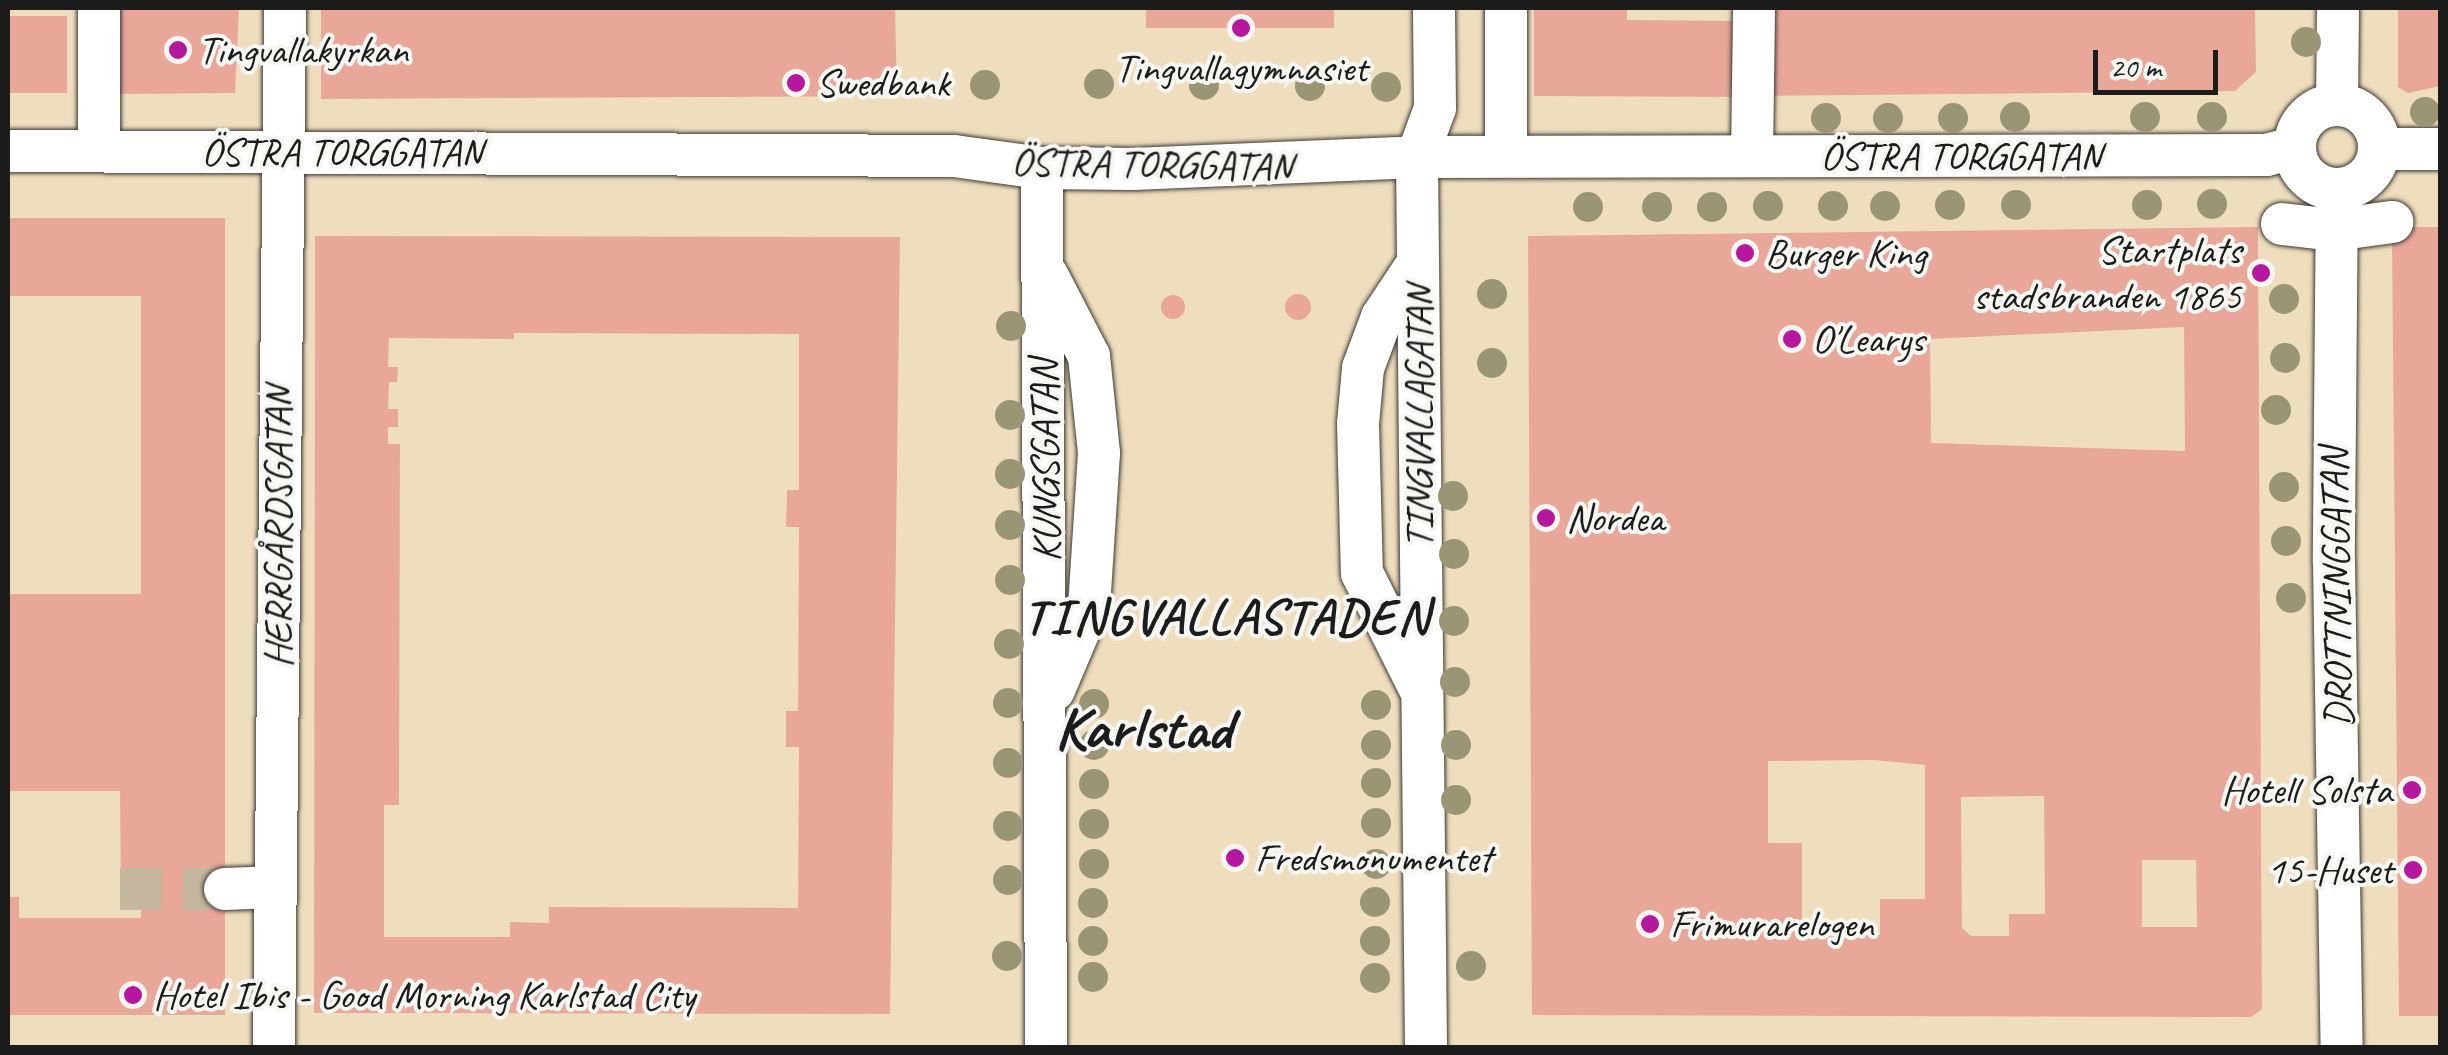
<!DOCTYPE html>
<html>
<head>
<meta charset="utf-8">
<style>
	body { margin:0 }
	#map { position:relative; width:2448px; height:1055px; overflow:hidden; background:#efdebe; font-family:Caveat,sans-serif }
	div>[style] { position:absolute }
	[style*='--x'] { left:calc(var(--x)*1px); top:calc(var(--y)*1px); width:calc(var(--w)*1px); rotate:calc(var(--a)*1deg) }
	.building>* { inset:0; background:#e9a79a }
	.round { border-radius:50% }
	.minor-tunnel>* { height:42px; margin-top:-21px; transform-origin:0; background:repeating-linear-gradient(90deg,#c5b79e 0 42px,transparent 0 63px) }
	.roads { filter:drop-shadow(0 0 2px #3c3934) drop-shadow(0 0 2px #3c3934) }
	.minor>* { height:42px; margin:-21px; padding:0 21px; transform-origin:21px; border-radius:21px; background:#fff }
	.minor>.ring { margin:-21px; padding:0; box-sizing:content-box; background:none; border:42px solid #fff; border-radius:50% }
	.trees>* { width:30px; height:30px; margin:-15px; border-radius:50%; background:#999575 }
	.dots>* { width:28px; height:28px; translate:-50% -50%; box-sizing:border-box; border:5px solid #f6f6f2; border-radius:50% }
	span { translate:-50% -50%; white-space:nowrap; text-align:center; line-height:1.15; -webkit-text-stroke:8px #f6f6f2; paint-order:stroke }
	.poi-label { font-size:40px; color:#1c1c1c }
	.left { translate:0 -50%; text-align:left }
	.right { translate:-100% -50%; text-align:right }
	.street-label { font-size:40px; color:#1c1c1c }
	.district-label { font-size:50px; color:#1c1c1c; font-weight:700; letter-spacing:2.5px }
	.town-label { font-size:60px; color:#1c1c1c; font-weight:700 }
	.frame { position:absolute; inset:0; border:10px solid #1c1c1c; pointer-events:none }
	.scale { position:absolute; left:2093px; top:50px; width:125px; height:45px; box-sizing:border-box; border:5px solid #1c1c1c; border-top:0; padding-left:12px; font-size:30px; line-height:35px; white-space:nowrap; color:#1c1c1c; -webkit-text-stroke:8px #f6f6f2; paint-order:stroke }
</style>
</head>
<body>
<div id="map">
	<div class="building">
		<i style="clip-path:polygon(118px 8px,239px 8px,235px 93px,119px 94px)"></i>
		<i style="clip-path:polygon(321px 8px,895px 8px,897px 96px,321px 99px)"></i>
		<i style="clip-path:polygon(1146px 8px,1334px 8px,1334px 28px,1146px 28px)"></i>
		<i style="clip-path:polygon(1534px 8px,1627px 8px,1627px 20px,1743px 21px,1743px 97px,1534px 96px)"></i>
		<i style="clip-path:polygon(1773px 8px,2255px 8px,2256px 72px,2235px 91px,1766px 96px)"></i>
		<i style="clip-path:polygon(2398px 8px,2440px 8px,2440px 86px,2408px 93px,2398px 87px)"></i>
		<i style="clip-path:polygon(8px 16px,67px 16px,67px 93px,8px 93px)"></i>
		<i style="clip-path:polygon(8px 218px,225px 218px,225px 1015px,8px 1015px,8px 897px,19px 897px,19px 918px,141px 918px,141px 903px,121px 903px,120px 791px,8px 791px,8px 594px,141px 594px,141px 296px,8px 296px)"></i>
		<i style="clip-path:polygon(evenodd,2258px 227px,2262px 1009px,2251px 1017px,1532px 1015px,1528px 236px,2258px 227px,2184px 327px,2185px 451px,1931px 443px,1930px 339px,2184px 327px,2258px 227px,1874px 760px,1925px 765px,1925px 899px,1880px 899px,1880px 935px,1802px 936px,1802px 843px,1768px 843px,1768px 761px,1874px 760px,2258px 227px,2044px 796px,2045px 914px,2009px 914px,2009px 936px,1971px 936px,1962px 928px,1961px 797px,2044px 796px,2258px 227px,2142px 860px,2196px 860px,2197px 927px,2142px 927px,2142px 860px)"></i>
		<i style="clip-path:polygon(2405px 227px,2440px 227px,2440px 1016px,2399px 1016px,2392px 239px)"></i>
		<i style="clip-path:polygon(evenodd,315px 236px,900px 237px,890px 1014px,314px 1013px,315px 236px,514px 333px,799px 334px,799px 490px,787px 490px,786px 527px,799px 527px,798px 711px,786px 711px,786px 747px,799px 747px,798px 908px,549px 907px,549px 923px,510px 922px,510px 937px,384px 937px,384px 805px,399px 805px,400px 444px,388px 444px,388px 427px,398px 427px,398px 409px,388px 409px,389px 382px,397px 382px,398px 367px,388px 367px,389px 338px,514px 339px,514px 333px)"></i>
		<i class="round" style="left:1285px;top:294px;width:26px;height:26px"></i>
		<i class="round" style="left:1161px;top:295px;width:24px;height:24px"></i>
	</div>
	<div class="minor-tunnel">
		<i style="--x:120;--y:889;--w:105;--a:0"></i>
	</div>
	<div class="roads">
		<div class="minor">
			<i style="--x:99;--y:8;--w:143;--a:90"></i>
			<i style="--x:1506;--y:8;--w:148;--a:90"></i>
			<i style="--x:2337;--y:105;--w:97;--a:-89.4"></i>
			<i class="ring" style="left:2295px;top:105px;width:42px;height:42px"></i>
			<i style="--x:2379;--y:149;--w:61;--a:0"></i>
			<i style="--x:8;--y:151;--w:946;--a:0.3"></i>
			<i style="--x:954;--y:156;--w:89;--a:7.8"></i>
			<i style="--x:1042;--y:168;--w:91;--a:0.6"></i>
			<i style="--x:1133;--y:169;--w:284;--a:-2.4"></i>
			<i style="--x:1417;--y:157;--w:849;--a:-0.13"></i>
			<i style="--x:2266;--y:155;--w:30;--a:-14"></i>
			<i style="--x:1752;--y:156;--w:148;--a:-89.2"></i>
			<i style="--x:1042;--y:168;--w:880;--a:89.74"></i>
			<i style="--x:2337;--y:189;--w:373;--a:90.5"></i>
			<i style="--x:2334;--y:562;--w:486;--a:89.1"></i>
			<i style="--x:2282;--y:224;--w:52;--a:6.6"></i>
			<i style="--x:2334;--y:230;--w:59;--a:-7.9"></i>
			<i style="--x:1418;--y:263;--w:65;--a:123.7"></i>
			<i style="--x:1382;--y:317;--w:54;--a:110.4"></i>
			<i style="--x:1363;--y:368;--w:56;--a:95.1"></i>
			<i style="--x:1358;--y:424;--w:149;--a:88.5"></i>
			<i style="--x:1362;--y:573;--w:130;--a:63.4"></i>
			<i style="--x:1047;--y:275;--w:91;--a:62.6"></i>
			<i style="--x:1089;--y:356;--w:98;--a:84.1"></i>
			<i style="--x:1099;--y:453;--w:154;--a:93.7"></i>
			<i style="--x:1089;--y:607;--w:90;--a:112.9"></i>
			<i style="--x:225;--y:889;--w:51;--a:-2.2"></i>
			<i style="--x:274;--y:1048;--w:1040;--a:-89.39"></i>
			<i style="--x:1426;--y:1048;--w:891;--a:-90.58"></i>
			<i style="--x:1417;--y:157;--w:52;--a:-69.8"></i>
			<i style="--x:1435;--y:108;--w:100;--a:-90.6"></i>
		</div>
	</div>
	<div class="trees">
		<i style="left:2306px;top:42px"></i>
		<i style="left:1099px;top:84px"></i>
		<i style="left:985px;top:85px"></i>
		<i style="left:1204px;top:85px"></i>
		<i style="left:1310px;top:86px"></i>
		<i style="left:1386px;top:87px"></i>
		<i style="left:2425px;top:112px"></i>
		<i style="left:2015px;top:117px"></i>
		<i style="left:2145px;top:117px"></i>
		<i style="left:2212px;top:117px"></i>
		<i style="left:1826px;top:118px"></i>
		<i style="left:1888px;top:118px"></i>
		<i style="left:1953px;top:118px"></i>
		<i style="left:2212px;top:204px"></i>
		<i style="left:1950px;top:205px"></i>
		<i style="left:2016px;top:205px"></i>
		<i style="left:2147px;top:205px"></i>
		<i style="left:1768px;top:206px"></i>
		<i style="left:1833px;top:206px"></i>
		<i style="left:1885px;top:206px"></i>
		<i style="left:1588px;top:207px"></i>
		<i style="left:1657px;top:207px"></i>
		<i style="left:1712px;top:207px"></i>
		<i style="left:1492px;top:294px"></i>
		<i style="left:2284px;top:299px"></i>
		<i style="left:1011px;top:326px"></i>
		<i style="left:2285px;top:358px"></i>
		<i style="left:1492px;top:363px"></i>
		<i style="left:2276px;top:410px"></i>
		<i style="left:1010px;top:415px"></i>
		<i style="left:1010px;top:474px"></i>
		<i style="left:2284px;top:487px"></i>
		<i style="left:1453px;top:496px"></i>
		<i style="left:1010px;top:525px"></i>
		<i style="left:2286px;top:541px"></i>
		<i style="left:1454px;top:554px"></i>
		<i style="left:1010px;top:580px"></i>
		<i style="left:2291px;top:598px"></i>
		<i style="left:1454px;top:621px"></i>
		<i style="left:1009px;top:644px"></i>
		<i style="left:1455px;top:682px"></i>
		<i style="left:1008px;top:703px"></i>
		<i style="left:1094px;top:704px"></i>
		<i style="left:1376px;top:705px"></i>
		<i style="left:1094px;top:745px"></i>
		<i style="left:1376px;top:745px"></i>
		<i style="left:1456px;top:745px"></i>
		<i style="left:1008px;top:763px"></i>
		<i style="left:1376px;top:783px"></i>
		<i style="left:1094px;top:784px"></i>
		<i style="left:1456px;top:800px"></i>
		<i style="left:1376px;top:823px"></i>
		<i style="left:1094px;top:824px"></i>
		<i style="left:1008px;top:826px"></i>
		<i style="left:1094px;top:864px"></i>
		<i style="left:1376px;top:864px"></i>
		<i style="left:1008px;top:880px"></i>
		<i style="left:1375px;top:902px"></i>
		<i style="left:1093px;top:903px"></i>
		<i style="left:1093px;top:941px"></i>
		<i style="left:1375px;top:941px"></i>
		<i style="left:1007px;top:956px"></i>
		<i style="left:1471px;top:966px"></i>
		<i style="left:1093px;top:977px"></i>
		<i style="left:1375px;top:978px"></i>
	</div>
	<div class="dots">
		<i style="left:1241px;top:28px;background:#b5179e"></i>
		<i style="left:178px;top:50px;background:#b5179e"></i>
		<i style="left:796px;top:83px;background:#b5179e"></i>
		<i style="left:1745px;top:253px;background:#b5179e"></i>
		<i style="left:2261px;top:273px;background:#b5179e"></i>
		<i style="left:1792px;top:339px;background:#b5179e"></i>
		<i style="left:1546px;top:518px;background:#b5179e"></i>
		<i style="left:2412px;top:790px;background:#b5179e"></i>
		<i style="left:1235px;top:858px;background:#b5179e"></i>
		<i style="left:2413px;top:870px;background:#b5179e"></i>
		<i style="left:1650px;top:924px;background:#b5179e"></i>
		<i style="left:133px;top:995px;background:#b5179e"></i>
	</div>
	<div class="poi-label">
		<span class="left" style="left:198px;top:50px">Tingvallakyrkan</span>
		<span style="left:1241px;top:68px">Tingvallagymnasiet</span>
		<span class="left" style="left:816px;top:83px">Swedbank</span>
		<span class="right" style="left:2241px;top:273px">Startplats<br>stadsbranden 1865</span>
		<span class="left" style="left:1765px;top:253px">Burger King</span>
		<span class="left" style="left:1812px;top:339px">O'Learys</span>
		<span class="left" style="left:1566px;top:518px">Nordea</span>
		<span class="right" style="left:2392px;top:790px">Hotell Solsta</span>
		<span class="left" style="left:1255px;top:858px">Fredsmonumentet</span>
		<span class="right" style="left:2393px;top:870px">15-Huset</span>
		<span class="left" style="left:1670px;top:924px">Frimurarelogen</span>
		<span class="left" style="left:153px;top:995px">Hotel Ibis - Good Morning Karlstad City</span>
	</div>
	<div class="street-label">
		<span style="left:342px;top:152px">ÖSTRA TORGGATAN</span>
		<span style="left:1961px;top:156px">ÖSTRA TORGGATAN</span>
		<span style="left:1152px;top:164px;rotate:1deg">ÖSTRA TORGGATAN</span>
		<span style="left:1419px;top:417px;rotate:-90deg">TINGVALLAGATAN</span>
		<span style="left:1045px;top:461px;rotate:-91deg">KUNGSGATAN</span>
		<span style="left:278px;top:527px;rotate:-90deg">HERRGÅRDSGATAN</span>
		<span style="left:2336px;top:588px;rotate:-91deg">DROTTNINGGATAN</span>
	</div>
	<div class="district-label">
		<span style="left:1227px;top:617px">TINGVALLASTADEN</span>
	</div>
	<div class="town-label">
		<span style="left:1143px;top:728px">Karlstad</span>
	</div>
	<div class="frame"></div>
	<div class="scale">20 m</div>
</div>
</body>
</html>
